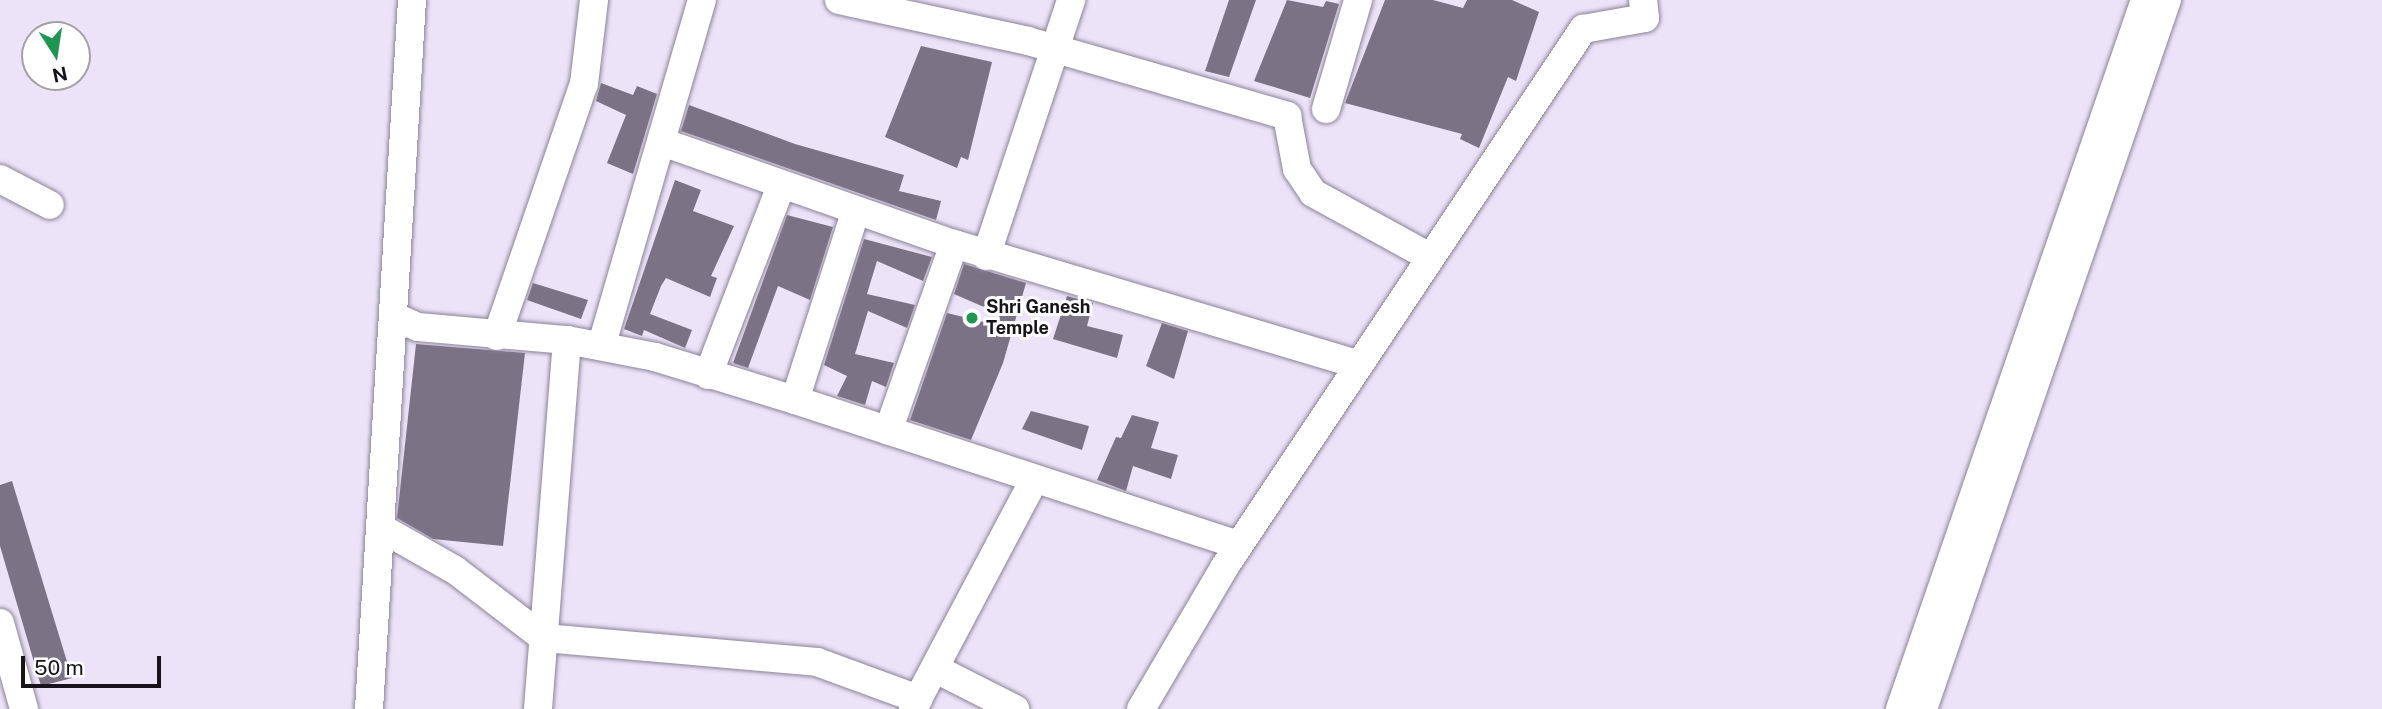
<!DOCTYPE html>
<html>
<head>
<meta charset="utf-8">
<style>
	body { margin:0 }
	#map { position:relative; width:2382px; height:709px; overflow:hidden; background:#ebe4f9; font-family:"Public Sans",sans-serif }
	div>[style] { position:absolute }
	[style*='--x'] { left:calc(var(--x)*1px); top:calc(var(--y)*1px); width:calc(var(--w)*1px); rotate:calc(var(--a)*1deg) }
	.building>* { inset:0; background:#7a7386 }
	.roads { filter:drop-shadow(0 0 2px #8a8397) drop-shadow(0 0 2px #8a8397) }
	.minor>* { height:28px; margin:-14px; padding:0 14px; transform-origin:14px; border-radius:14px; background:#fff }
	.dots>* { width:19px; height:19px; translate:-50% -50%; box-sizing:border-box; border:4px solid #fff; border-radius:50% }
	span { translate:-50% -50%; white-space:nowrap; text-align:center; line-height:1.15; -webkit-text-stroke:6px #fff; paint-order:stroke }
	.poi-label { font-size:18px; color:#16131a; font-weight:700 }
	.left { translate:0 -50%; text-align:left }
	.north { position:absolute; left:21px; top:21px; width:70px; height:70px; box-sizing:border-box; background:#fff; border:2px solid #a2a1a3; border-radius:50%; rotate:168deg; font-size:19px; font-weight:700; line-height:28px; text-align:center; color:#16131a }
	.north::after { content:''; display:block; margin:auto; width:24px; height:32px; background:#1e9550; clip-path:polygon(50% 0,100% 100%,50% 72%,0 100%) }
	.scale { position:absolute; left:21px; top:656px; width:140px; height:32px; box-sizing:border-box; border:4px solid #16131a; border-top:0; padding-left:9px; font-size:21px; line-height:24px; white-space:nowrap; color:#16131a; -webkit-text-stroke:5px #fff; paint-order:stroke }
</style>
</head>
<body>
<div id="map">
	<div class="building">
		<i style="clip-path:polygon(1229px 0,1256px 0,1229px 77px,1205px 71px)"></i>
		<i style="clip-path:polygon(1287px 0,1323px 7px,1326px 1px,1339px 4px,1310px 98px,1254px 81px)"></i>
		<i style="clip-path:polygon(1385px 0,1433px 0,1463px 8px,1467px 0,1512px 0,1539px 12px,1516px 81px,1508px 77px,1479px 148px,1460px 139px,1462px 134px,1345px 103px)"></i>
		<i style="clip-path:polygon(921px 46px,992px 62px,968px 160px,961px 157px,957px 168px,885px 137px)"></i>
		<i style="clip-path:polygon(601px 83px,633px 95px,637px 86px,657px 94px,633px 174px,607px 163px,626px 115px,596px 101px)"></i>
		<i style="clip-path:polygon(689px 105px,795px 144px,904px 175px,899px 191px,941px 201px,936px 220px,681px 131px)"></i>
		<i style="clip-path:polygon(675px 180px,701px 190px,693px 211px,734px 226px,711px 276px,717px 278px,710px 297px,666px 278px,661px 286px,650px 314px,692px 330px,685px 348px,644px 330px,642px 336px,624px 329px)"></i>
		<i style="clip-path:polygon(787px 215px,833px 227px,810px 300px,778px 286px,748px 368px,733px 363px)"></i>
		<i style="clip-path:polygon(864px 239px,932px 257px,923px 281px,877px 261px,867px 294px,915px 305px,907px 328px,868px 311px,855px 354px,894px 363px,886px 387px,872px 381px,865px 405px,837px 396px,847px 376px,824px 365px)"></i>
		<i style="clip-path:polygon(964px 264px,1026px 283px,1003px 363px,971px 440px,910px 420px,947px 313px,996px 325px,1000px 314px,954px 294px)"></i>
		<i style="clip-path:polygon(533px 283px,588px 300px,581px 319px,527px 300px)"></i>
		<i style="clip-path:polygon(1067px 296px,1093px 303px,1087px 326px,1123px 335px,1117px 358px,1053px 339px)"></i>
		<i style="clip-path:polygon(1162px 323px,1188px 331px,1174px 379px,1146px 366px)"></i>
		<i style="clip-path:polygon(416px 344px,525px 353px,503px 546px,433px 539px,397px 518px)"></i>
		<i style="clip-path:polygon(1031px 411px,1089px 426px,1082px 450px,1022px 429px)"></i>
		<i style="clip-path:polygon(1132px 415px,1159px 422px,1151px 448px,1178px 455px,1171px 479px,1133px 466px,1126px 491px,1097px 480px,1116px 437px,1121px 438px)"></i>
		<i style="clip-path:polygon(12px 481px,72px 678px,41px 686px,0 546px,0 485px)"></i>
	</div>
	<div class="roads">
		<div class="minor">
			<i style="--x:839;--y:0;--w:193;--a:12.2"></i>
			<i style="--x:1028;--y:41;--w:270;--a:16.1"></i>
			<i style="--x:1287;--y:116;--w:54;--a:79.3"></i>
			<i style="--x:1297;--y:169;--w:29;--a:56"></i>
			<i style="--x:1313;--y:193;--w:131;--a:28.7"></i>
			<i style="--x:1326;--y:109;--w:114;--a:-73.6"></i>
			<i style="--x:662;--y:142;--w:309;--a:19.3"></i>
			<i style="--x:954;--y:244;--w:198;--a:109.4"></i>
			<i style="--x:0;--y:179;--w:56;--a:27.5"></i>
			<i style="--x:954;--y:244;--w:420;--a:16.6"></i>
			<i style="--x:986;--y:256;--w:270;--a:-71.6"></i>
			<i style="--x:393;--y:316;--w:27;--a:24"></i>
			<i style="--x:418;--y:327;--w:150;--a:5"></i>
			<i style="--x:567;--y:340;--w:370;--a:94.5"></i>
			<i style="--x:497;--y:336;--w:267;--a:-71"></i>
			<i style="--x:584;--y:84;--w:85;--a:-83.2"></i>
			<i style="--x:567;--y:340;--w:90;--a:10.9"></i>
			<i style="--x:655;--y:357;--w:146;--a:17.1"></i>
			<i style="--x:795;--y:400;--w:467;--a:18.1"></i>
			<i style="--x:602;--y:344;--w:358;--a:-73.8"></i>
			<i style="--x:708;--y:375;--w:203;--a:-68.9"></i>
			<i style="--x:795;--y:400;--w:196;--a:-72.2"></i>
			<i style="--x:381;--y:528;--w:85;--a:29.6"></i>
			<i style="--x:455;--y:570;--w:112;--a:37.4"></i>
			<i style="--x:544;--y:638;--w:274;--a:5"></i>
			<i style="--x:817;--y:662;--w:108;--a:20.1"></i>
			<i style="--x:918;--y:699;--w:11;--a:117"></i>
			<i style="--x:0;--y:623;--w:89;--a:74.4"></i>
			<i style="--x:936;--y:669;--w:89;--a:26.9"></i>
			<i style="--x:918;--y:699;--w:248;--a:-62.1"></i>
			<i style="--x:369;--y:709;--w:710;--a:-86.53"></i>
			<i style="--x:1141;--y:709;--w:164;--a:-59.5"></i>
			<i style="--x:1224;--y:568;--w:648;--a:-56.33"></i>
			<i style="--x:1583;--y:29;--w:63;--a:-10.1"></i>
			<i style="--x:1645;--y:18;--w:18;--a:-96"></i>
			<i style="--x:1900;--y:709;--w:750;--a:-70.94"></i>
			<i style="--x:1923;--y:709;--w:750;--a:-71.01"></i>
		</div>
	</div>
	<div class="dots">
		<i style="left:972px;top:318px;background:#1e9550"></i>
	</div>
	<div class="poi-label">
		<span class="left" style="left:986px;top:318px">Shri Ganesh<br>Temple</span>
	</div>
	<div class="north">N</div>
	<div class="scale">50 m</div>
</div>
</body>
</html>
